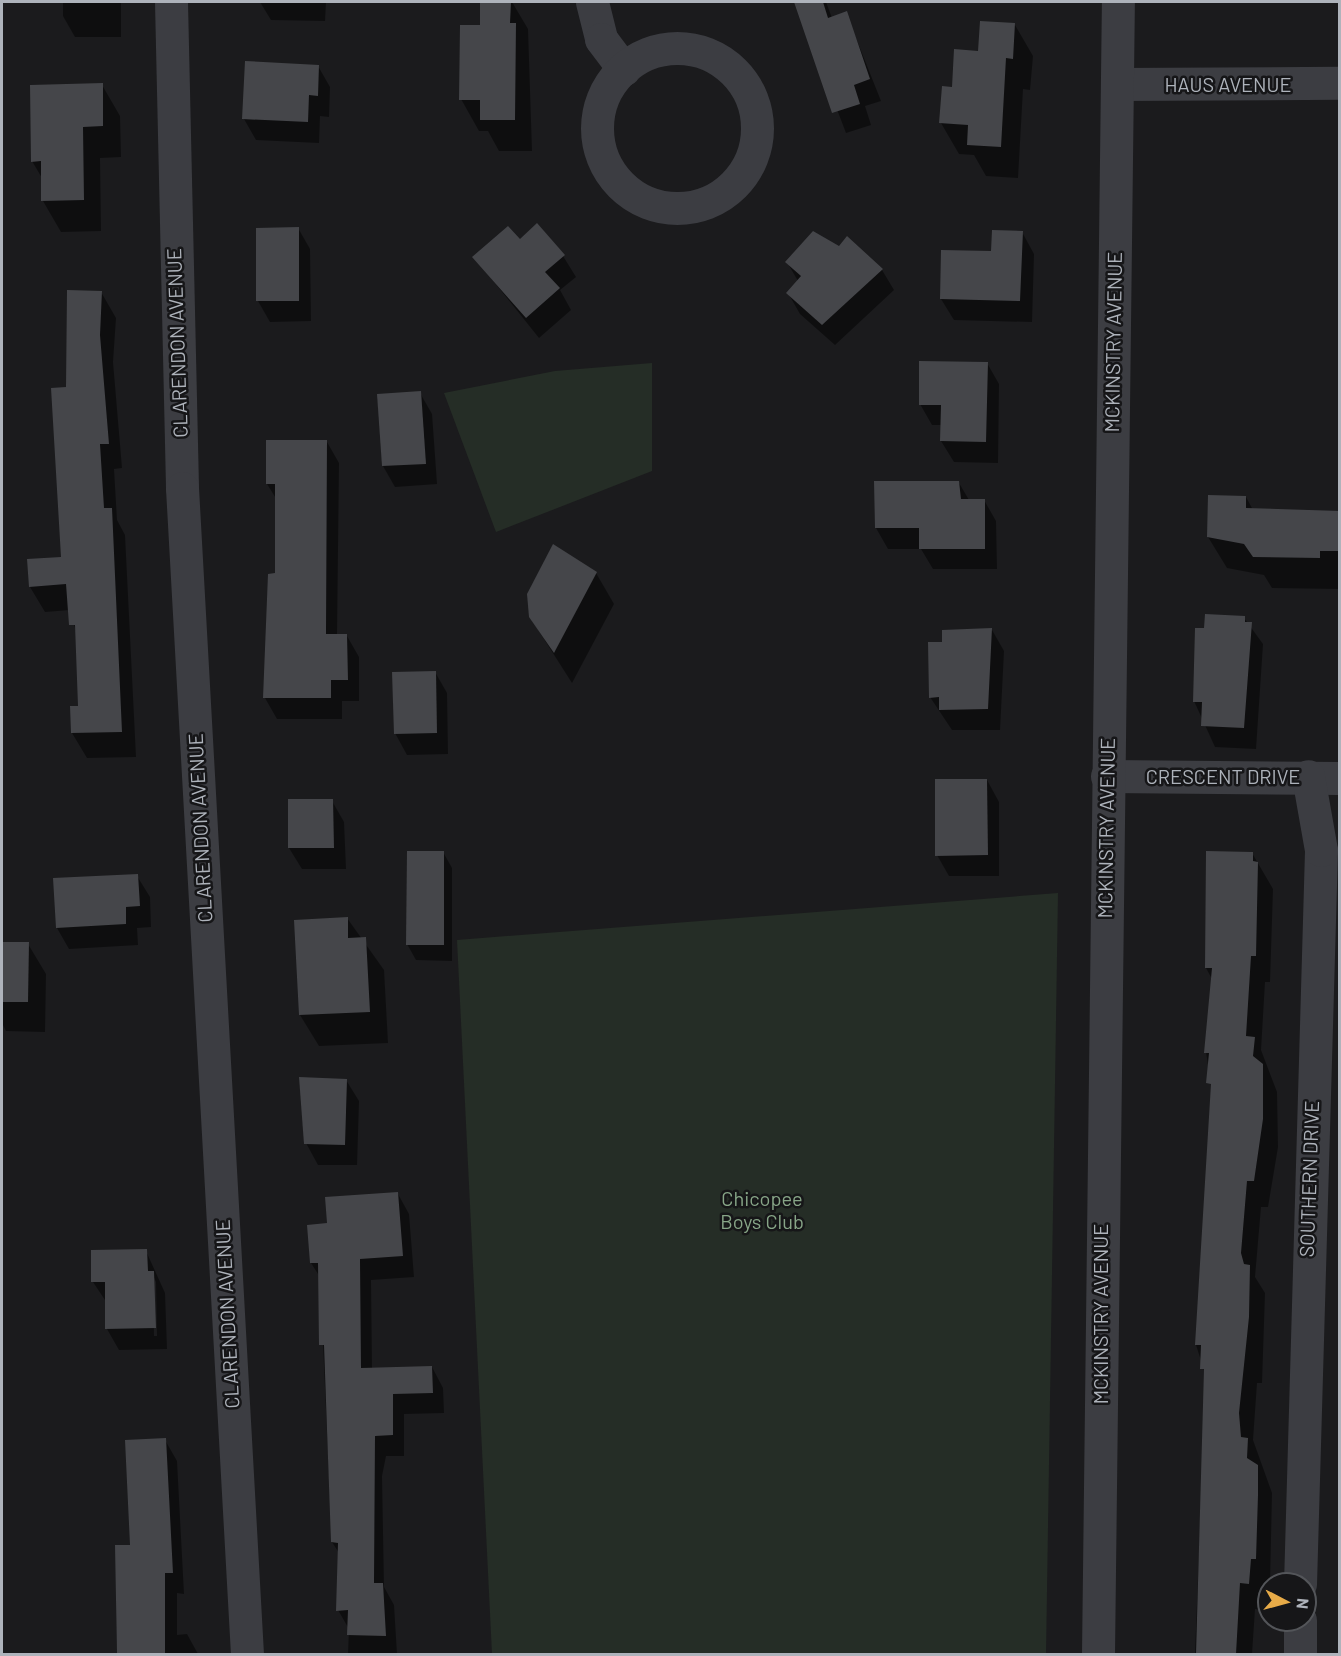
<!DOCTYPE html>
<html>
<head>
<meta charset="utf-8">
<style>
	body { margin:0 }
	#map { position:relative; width:1341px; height:1656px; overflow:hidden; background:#1b1b1d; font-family:Barlow,sans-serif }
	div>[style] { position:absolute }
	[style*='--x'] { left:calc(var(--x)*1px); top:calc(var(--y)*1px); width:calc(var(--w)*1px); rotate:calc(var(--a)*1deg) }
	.green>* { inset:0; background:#252d26 }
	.shadow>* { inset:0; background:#0007 }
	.building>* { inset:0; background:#45464a }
	.minor>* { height:33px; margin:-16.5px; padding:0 16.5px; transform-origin:16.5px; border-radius:16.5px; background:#3c3d42 }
	.minor>.ring { margin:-16.5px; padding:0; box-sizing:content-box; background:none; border:33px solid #3c3d42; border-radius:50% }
	span { translate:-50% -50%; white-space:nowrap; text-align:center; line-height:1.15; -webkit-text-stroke:5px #161618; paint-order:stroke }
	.street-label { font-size:20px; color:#aeb3bb }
	.park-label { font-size:20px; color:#87a587 }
	.frame { position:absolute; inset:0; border:3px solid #aeb3bb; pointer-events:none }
	.north { position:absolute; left:1257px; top:1572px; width:60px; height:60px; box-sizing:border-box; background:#161618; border:2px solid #535559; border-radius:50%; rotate:96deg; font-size:16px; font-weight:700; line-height:24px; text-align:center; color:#aeb3bb }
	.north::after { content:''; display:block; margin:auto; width:21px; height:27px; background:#e7ab48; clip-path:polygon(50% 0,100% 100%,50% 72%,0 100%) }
</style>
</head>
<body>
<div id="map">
	<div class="green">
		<i style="clip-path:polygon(652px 363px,652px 471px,496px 532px,444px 393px,555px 371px)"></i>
		<i style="clip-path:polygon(1058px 893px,1046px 1654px,492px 1654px,457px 940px)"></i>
	</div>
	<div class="shadow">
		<i style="clip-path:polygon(63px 2px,121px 2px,121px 37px,75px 37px,63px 16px)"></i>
		<i style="clip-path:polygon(260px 2px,326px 2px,325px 21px,271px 20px)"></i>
		<i style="clip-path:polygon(481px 2px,512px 2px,528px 29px,532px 151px,499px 151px,488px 131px,479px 131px,461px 99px,481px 26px)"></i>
		<i style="clip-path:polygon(796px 2px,826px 2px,832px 18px,846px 13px,881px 101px,865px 106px,871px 125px,846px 133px)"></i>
		<i style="clip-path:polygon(1015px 25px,1033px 56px,1030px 90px,1023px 89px,1018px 178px,986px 176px,974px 155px,959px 154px,941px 123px,953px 89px,979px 53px)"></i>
		<i style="clip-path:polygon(318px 66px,330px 87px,329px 117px,320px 116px,319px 143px,256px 140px,244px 119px)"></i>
		<i style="clip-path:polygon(102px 85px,120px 116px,121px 157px,100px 158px,101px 231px,61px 232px,43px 201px,42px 178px,32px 161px)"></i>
		<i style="clip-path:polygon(298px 228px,310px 249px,311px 321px,270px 322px,258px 301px)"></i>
		<i style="clip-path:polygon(1022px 232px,1034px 254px,1032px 322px,954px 320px,941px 299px)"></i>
		<i style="clip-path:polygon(520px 241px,563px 256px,576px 277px,560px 290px,571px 310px,539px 338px,474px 257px)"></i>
		<i style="clip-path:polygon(787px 262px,882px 270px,894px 290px,835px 345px,800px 314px,788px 293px,798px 281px)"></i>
		<i style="clip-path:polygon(101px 292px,116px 318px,113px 362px,122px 468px,114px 469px,117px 520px,125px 535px,136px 757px,87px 758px,72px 733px,79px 707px,77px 635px,70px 610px,45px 612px,30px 587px,63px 558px,67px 388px)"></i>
		<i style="clip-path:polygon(987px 363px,999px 384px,998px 463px,954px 462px,941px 441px,942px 425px,932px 425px,920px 404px)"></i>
		<i style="clip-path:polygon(420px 393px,432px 414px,437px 484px,395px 487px,383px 466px)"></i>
		<i style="clip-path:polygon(327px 442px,339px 463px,337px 636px,347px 636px,359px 657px,359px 701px,342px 701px,342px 719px,277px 719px,265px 698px,276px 575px,277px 500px,267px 484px)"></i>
		<i style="clip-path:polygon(876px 483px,959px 483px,969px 500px,984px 500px,996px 521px,997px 569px,933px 569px,921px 549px,888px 549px,876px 528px)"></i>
		<i style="clip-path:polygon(1246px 497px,1253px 510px,1340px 513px,1340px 589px,1272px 588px,1264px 575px,1227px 568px,1208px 537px)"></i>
		<i style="clip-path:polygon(596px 573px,614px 604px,572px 683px,530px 617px)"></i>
		<i style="clip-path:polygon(1244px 618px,1263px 644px,1256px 749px,1215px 747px,1194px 701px,1206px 630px)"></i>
		<i style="clip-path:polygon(992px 630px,1004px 651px,1000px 730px,952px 730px,930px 697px,944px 644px)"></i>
		<i style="clip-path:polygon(435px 672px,447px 693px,448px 754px,407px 755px,395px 733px)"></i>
		<i style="clip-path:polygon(987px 780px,999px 802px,999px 876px,949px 876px,937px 855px)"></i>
		<i style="clip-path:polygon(332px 801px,344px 822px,346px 869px,302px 869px,289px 848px)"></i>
		<i style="clip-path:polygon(443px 852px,452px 868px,452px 961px,416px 960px,407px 944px)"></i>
		<i style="clip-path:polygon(1252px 853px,1273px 889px,1270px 982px,1265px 982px,1261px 1050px,1277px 1092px,1278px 1147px,1268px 1207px,1261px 1207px,1255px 1277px,1265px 1293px,1262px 1383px,1257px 1383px,1253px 1440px,1272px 1493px,1270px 1584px,1265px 1585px,1264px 1610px,1255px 1609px,1252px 1654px,1195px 1654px,1206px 1376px,1196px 1345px,1212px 1091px,1206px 1052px,1212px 979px,1206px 968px)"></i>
		<i style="clip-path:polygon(137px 876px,150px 897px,151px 927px,137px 928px,138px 945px,69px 949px,57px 928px)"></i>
		<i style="clip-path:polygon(347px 918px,384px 970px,388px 1043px,319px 1046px,300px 1015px)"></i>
		<i style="clip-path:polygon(2px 943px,28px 944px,46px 974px,45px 1032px,6px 1031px,2px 1023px)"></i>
		<i style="clip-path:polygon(301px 1079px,346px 1080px,359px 1101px,357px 1165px,318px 1165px,306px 1143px)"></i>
		<i style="clip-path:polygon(398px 1194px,409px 1214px,414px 1277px,371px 1280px,372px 1369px,432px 1367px,443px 1388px,444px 1413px,404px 1414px,404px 1456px,386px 1456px,382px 1476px,384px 1587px,394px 1605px,397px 1654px,348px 1654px,349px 1629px,338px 1610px,339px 1553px,332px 1542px,320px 1277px,311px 1263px,328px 1224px)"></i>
		<i style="clip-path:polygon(evenodd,146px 1251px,165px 1293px,167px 1349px,119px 1350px,107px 1329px,107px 1303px,93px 1282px,146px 1251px,153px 1275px,156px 1282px,157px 1336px,154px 1336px,153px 1275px)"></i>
		<i style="clip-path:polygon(165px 1440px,177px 1461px,184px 1594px,177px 1593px,177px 1635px,187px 1634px,198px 1654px,117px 1654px,116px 1546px,131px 1546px)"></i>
	</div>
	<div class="building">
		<i style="clip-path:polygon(480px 2px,511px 2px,510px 23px,516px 23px,515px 120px,480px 120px,480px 100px,459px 100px,460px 25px,480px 25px)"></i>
		<i style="clip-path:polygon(794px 2px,823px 2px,828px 18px,847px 11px,870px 79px,854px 85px,860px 104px,832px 113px)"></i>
		<i style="clip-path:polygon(980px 21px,1015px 23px,1013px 59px,1006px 58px,1001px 147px,967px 145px,968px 125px,939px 123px,942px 86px,952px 87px,954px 49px,978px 51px)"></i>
		<i style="clip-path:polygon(245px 61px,319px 65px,318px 96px,309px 95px,308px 122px,242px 119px)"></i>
		<i style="clip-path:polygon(103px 83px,103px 126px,83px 127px,84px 200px,41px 201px,41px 161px,31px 162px,30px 85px)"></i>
		<i style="clip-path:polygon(537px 223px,565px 255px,545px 272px,560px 288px,526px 318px,472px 257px,508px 226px,520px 239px)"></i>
		<i style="clip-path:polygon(299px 227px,299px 301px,256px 301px,256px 228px)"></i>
		<i style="clip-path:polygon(992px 230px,1023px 231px,1020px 301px,940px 299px,941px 250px,991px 251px)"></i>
		<i style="clip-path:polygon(813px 231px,839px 246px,847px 236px,883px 269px,822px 325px,786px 293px,801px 276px,785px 262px)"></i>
		<i style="clip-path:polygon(67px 290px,102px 291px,100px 335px,109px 444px,100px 444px,104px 508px,112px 508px,122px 732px,71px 733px,70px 706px,78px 706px,75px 625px,69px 625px,66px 584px,29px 587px,27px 559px,61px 557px,51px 388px,66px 387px)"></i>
		<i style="clip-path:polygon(919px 361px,988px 362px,986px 442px,940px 441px,941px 405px,919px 405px)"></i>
		<i style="clip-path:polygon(421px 391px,426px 464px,382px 466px,377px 394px)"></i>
		<i style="clip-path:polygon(266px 440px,327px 440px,326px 634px,347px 634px,348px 680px,331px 680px,331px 698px,263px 698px,268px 574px,275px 573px,275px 484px,266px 484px)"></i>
		<i style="clip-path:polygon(874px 481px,959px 481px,961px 499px,985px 499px,985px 549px,919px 549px,919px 528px,875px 528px)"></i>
		<i style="clip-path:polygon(1208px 495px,1246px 496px,1246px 508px,1340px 511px,1340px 551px,1320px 551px,1320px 558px,1253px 557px,1244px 544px,1207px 537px)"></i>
		<i style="clip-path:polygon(553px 544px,597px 572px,554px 653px,529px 617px,527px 594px)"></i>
		<i style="clip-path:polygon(1205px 614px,1245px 616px,1245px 622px,1252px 622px,1244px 728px,1201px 726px,1202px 702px,1193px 702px,1195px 628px,1204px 628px)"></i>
		<i style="clip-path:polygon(992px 628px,988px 709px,939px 710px,939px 697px,929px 698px,928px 642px,942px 642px,942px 630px)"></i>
		<i style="clip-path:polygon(436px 671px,437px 733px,394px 734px,392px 672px)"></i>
		<i style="clip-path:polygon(935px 779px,987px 779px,988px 855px,935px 856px)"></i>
		<i style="clip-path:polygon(288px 799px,333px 799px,334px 848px,288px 848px)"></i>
		<i style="clip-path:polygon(407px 851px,444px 851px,444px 945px,406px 945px)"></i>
		<i style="clip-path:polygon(1206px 851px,1253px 852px,1253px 861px,1258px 862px,1256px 956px,1251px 956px,1246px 1036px,1255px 1037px,1253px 1056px,1263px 1064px,1263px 1119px,1254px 1181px,1247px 1181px,1241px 1253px,1244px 1264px,1250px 1265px,1249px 1317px,1239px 1413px,1241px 1437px,1248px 1438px,1247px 1458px,1258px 1465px,1258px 1495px,1256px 1559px,1251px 1559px,1249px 1584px,1240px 1583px,1236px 1654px,1196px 1654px,1204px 1369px,1200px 1369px,1201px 1345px,1195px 1345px,1211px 1084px,1206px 1083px,1209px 1053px,1204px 1053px,1212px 968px,1205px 968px)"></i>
		<i style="clip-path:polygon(138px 874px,140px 906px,126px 907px,126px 924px,56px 928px,53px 878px)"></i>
		<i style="clip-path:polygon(348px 917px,348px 938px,366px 937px,370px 1012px,299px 1015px,294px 920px)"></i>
		<i style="clip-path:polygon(2px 942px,29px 942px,28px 1002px,2px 1002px)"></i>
		<i style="clip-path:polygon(299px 1077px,347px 1079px,345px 1145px,304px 1144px)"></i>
		<i style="clip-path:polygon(398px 1192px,403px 1256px,360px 1259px,361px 1368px,432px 1366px,433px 1393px,393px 1394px,393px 1435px,375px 1436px,374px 1583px,383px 1583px,386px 1636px,347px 1635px,348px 1610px,336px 1611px,338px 1543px,331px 1542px,324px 1345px,319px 1345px,318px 1263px,310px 1263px,307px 1225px,327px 1223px,325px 1197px)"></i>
		<i style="clip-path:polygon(147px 1249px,148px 1271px,154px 1271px,156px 1328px,105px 1329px,105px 1282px,91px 1282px,91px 1250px)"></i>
		<i style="clip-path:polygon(166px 1438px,173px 1573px,165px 1573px,165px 1654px,117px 1654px,115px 1545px,130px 1545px,125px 1440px)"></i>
	</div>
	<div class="minor">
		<i style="--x:171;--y:2;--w:486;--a:88.7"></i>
		<i style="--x:182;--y:488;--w:1168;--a:86.81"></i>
		<i style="--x:592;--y:2;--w:38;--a:76"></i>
		<i style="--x:601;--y:39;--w:38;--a:53"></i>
		<i class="ring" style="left:597px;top:48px;width:127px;height:127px"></i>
		<i style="--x:1117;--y:84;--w:223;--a:-0.3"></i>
		<i style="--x:1107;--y:776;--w:233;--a:0.5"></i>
		<i style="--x:1300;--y:1584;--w:734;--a:-88.36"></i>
		<i style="--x:1321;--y:850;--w:75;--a:-100"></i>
		<i style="--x:1098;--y:1654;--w:1652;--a:-89.31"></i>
		<i style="--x:1300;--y:1654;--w:34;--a:-90"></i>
	</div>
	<div class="street-label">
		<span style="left:1228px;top:84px">HAUS AVENUE</span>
		<span style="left:1113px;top:342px;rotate:-89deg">MCKINSTRY AVENUE</span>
		<span style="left:177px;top:343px;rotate:-92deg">CLARENDON AVENUE</span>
		<span style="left:1223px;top:776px">CRESCENT DRIVE</span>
		<span style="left:200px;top:828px;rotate:-93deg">CLARENDON AVENUE</span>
		<span style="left:1106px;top:828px;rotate:-89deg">MCKINSTRY AVENUE</span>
		<span style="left:1309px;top:1179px;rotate:-88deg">SOUTHERN DRIVE</span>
		<span style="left:227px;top:1314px;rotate:-93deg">CLARENDON AVENUE</span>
		<span style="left:1100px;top:1314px;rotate:-90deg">MCKINSTRY AVENUE</span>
	</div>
	<div class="park-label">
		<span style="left:762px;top:1210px">Chicopee<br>Boys Club</span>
	</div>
	<div class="frame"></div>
	<div class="north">N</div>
</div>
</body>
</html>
